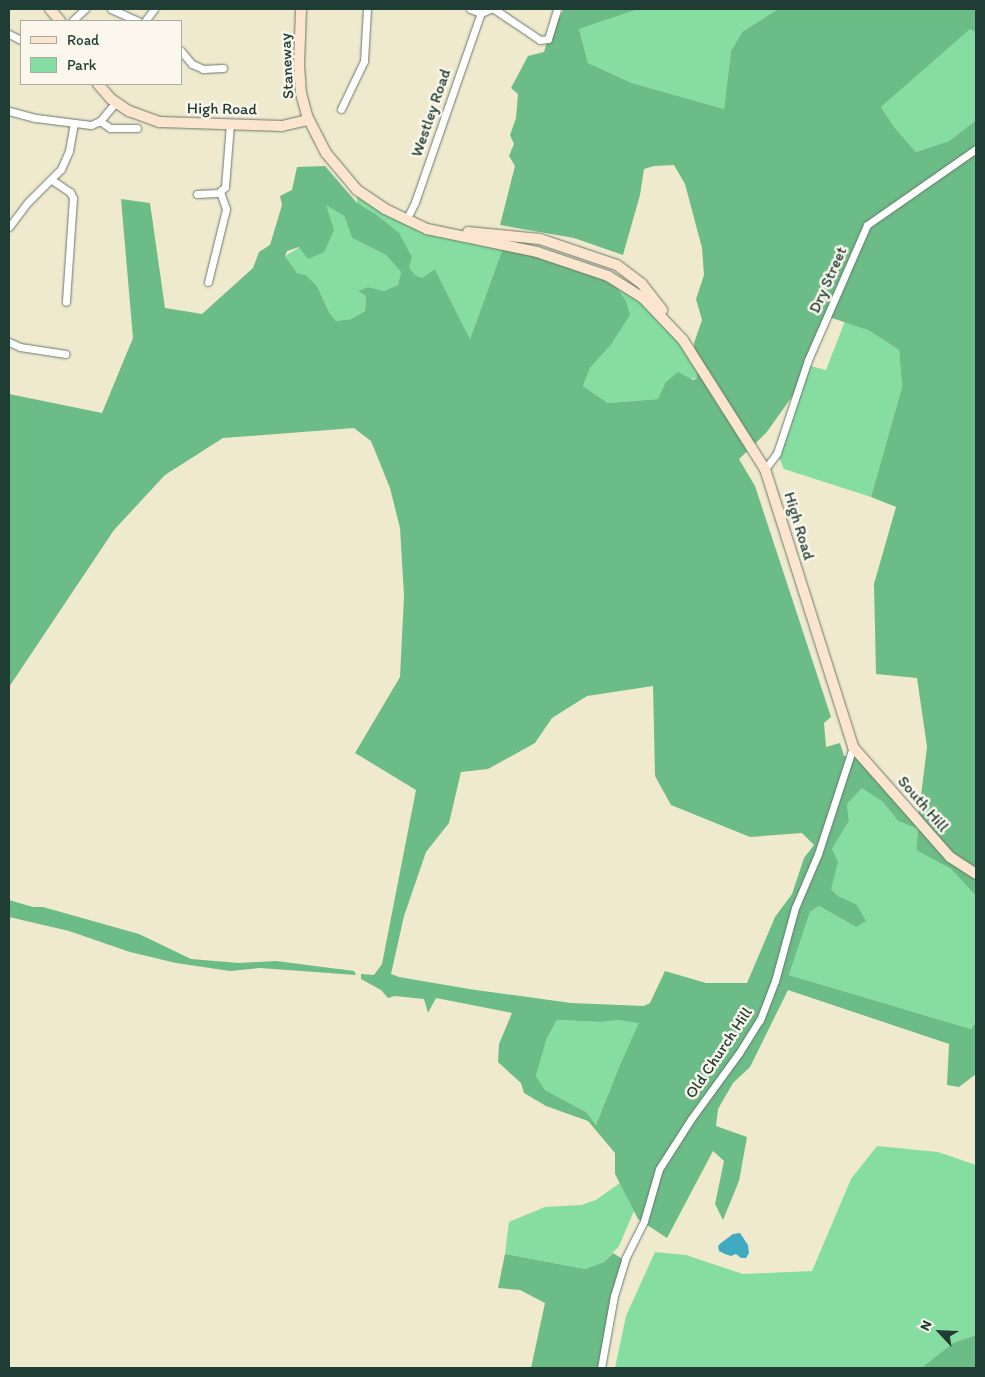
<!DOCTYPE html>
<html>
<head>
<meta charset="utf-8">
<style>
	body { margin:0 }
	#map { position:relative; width:985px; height:1377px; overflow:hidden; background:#efe9ce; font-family:Itim,sans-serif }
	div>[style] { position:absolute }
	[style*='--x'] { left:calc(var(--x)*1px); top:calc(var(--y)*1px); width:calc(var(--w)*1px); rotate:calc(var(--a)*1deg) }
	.green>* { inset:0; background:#86dda1 }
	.forest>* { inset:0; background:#6cbc87 }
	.water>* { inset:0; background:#40aac0 }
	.roads { filter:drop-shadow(0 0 1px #68796a) drop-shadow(0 0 1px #68796a) }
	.street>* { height:7px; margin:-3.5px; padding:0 3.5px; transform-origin:3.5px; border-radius:3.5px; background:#fff }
	.secondary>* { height:10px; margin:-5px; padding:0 5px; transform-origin:5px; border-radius:5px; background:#fce5cf }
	span { translate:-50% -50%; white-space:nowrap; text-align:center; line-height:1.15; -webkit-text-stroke:5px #fbf7ec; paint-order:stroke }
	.street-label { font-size:16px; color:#1f3d34 }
	.frame { position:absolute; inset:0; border:10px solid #1f3d34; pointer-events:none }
	.legend { position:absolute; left:20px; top:20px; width:162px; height:65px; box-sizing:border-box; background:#fbf7ec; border:1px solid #a3ada2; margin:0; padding:6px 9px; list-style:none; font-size:15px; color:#1f3d34 }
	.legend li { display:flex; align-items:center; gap:10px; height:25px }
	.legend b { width:25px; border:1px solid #a3ada2 }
	.north { position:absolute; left:915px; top:1307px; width:50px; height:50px; -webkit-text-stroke:4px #fbf7ec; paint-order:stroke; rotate:295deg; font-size:14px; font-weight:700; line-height:20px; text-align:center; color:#1f3d34 }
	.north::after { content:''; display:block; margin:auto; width:18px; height:22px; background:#1f3d34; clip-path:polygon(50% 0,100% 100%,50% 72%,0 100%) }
</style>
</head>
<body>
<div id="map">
	<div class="green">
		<i style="clip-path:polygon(639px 9px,778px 9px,742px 32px,731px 51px,724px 109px,632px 83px,588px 63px,579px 29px)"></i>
		<i style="clip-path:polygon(976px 23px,976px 120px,949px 141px,916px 152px,895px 128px,881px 107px)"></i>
		<i style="clip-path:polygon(357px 190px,406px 220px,504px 245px,470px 339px,435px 269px,422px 278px,415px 275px,357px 203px)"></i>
		<i style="clip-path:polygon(325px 204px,344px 216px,352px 238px,386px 255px,401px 272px,398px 285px,384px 291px,368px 287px,359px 291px,366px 296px,365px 311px,351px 319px,336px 321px,329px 312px,317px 286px,306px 275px,297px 273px,285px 256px,300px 247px)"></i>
		<i style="clip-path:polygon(608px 276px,629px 288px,696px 361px,697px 378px,665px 383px,658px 399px,608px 403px,583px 386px,590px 368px,610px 346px)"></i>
		<i style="clip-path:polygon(845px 321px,868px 330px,899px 350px,902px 387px,871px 497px,784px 469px,777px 453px,807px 365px,826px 370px)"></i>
		<i style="clip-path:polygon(862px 787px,883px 802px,898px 821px,918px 829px,916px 850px,951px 869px,976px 896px,976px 1022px,971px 1029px,789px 975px,810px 912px,819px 906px,856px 927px,856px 904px,838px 896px,831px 889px,832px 849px,849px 821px,847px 804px)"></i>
		<i style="clip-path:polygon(557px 1020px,601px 1022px,618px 1020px,636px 1021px,640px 1023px,619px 1067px,596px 1125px,586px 1112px,545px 1090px,536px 1076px,547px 1038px)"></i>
		<i style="clip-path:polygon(877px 1146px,938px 1152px,976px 1165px,976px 1335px,953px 1343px,921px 1368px,615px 1368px,626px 1316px,655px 1252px,686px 1255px,743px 1274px,812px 1271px,851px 1179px)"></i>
		<i style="clip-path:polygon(620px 1183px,634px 1211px,619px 1246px,604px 1262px,585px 1269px,505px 1254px,509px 1222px,545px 1207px,581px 1205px,596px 1200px)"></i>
	</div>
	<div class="forest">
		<i style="clip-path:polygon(evenodd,564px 9px,639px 9px,579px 29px,588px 63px,632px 83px,724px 109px,731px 51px,742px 32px,778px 9px,976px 9px,976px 32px,970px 29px,881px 107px,895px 128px,916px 152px,949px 141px,976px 120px,976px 896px,951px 869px,916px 850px,918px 829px,898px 821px,883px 802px,862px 788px,847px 804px,849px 821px,832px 849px,838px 862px,831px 889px,838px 896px,856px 904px,866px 921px,856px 927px,819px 906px,810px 912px,789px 975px,971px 1029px,976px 1022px,976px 1074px,959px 1087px,947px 1085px,949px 1044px,788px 990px,750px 1067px,733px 1083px,718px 1109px,716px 1126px,747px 1137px,739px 1181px,723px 1220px,715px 1204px,724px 1161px,713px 1151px,667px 1238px,638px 1219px,615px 1174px,615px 1153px,588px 1121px,546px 1106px,524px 1093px,521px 1083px,498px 1062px,499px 1044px,512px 1013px,436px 998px,428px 1013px,424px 999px,395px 996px,388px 998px,381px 990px,361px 979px,361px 974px,374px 975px,382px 964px,416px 790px,355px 753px,400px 677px,404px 596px,400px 528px,390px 488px,371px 441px,354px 428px,223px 438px,165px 475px,114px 530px,9px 687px,9px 394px,102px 413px,133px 338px,121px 199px,150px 203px,165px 308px,202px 314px,253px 268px,259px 252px,270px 245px,282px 205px,280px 196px,292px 190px,297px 167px,325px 166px,357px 203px,378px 216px,399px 233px,412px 257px,409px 267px,415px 275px,422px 278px,435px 269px,470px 339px,504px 245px,608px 276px,626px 301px,630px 315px,610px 346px,590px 368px,583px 386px,608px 403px,658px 399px,665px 383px,678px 372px,693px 380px,697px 378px,694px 343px,702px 320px,696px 299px,704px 275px,702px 248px,685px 184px,674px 165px,654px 166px,644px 169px,640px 195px,623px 255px,574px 238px,500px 225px,515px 166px,509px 156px,514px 144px,510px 135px,516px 118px,518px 94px,511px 88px,528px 56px,544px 52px,548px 39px,564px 9px,326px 205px,344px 216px,352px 238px,386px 255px,401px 272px,398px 285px,384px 291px,368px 287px,358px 291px,366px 296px,365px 311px,351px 319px,336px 321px,329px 312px,317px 286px,306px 275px,297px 273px,285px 256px,287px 251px,299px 247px,308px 259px,324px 252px,334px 230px,326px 205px,564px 9px,826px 316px,868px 330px,899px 350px,902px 387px,871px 497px,896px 507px,874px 584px,876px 674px,917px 678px,927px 747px,918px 820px,857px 757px,844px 756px,840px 743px,826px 747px,824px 723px,831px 717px,755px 486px,739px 459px,766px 433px,794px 394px,826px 316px,564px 9px,653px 686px,655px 776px,671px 805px,750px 837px,802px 833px,814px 845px,804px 858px,792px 894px,775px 917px,747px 983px,706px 983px,665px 971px,650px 1003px,644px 1006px,571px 1003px,469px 989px,399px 977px,391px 974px,404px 916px,426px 852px,449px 823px,461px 772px,488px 769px,535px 743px,552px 718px,587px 696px,653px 686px,564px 9px,557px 1020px,601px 1022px,618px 1020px,639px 1023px,619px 1067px,596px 1125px,586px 1112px,545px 1090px,536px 1076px,547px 1038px,557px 1020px)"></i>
		<i style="clip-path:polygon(9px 900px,33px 907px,43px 907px,139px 934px,191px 959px,239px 963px,276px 961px,354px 971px,356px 975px,260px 968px,230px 971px,176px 963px,130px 952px,69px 931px,9px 917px)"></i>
		<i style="clip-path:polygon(613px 1253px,624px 1260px,599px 1368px,531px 1368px,545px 1303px,520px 1290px,498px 1288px,505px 1254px,585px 1269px,604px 1262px)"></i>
		<i style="clip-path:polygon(976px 1335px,976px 1368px,921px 1368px,953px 1343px)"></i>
	</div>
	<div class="water">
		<i style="clip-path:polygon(740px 1233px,748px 1245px,749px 1253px,746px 1258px,741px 1258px,736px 1254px,731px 1256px,725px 1254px,719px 1251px,718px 1246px,721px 1243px,733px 1234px)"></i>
	</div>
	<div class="roads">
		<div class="street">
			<i style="--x:111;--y:9;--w:30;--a:24"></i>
			<i style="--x:470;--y:9;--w:12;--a:20"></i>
			<i style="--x:481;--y:13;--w:10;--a:-24"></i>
			<i style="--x:494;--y:9;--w:55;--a:34"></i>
			<i style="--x:540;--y:40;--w:8;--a:-7"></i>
			<i style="--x:548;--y:39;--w:31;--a:-73"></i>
			<i style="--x:72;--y:21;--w:18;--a:-43"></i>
			<i style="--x:145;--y:21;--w:15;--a:-53"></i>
			<i style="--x:9;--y:34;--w:13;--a:27"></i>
			<i style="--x:181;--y:51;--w:17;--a:50"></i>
			<i style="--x:192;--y:64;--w:12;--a:24"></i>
			<i style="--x:203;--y:69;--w:20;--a:-3"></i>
			<i style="--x:341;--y:109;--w:53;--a:-64.4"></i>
			<i style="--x:364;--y:61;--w:52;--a:-86.7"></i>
			<i style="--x:9;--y:111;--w:28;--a:15"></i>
			<i style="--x:36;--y:118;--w:55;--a:7.3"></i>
			<i style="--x:91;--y:125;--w:10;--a:-24"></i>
			<i style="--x:100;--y:121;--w:23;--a:-50"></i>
			<i style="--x:100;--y:121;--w:12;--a:35"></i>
			<i style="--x:110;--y:128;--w:27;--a:0"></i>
			<i style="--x:52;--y:180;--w:22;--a:34"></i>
			<i style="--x:70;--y:192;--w:7;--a:63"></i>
			<i style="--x:73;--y:198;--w:104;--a:93.9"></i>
			<i style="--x:197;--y:194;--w:21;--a:-3"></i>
			<i style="--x:218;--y:193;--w:9;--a:-41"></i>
			<i style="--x:225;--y:187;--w:64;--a:-85.5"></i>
			<i style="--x:406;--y:220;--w:20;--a:-63"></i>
			<i style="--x:415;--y:202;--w:200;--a:-70.8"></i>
			<i style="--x:9;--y:227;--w:31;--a:-53"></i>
			<i style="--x:28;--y:202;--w:47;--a:-45"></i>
			<i style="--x:61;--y:169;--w:20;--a:-66"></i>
			<i style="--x:69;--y:151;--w:27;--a:-80"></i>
			<i style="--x:208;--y:282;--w:75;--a:-76.1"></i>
			<i style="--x:226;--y:209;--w:18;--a:-109"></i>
			<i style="--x:9;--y:342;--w:12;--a:24"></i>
			<i style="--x:20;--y:347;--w:46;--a:8.8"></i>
			<i style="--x:765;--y:469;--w:20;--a:-53"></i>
			<i style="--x:777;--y:453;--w:98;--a:-71.6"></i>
			<i style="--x:808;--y:360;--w:147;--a:-66.4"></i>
			<i style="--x:867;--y:225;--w:133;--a:-34.9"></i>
			<i style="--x:601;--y:1368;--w:73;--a:-79.8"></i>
			<i style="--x:614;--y:1296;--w:39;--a:-73"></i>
			<i style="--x:625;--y:1259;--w:42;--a:-63.4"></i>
			<i style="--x:644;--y:1221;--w:54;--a:-73.9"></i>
			<i style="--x:659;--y:1169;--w:59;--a:-57.4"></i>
			<i style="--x:691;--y:1119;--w:82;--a:-54"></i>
			<i style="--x:739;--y:1053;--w:39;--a:-58"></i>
			<i style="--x:760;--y:1020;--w:42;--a:-69"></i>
			<i style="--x:775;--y:981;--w:76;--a:-74.7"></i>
			<i style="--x:795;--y:908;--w:59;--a:-66.9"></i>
			<i style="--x:818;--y:854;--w:113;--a:-71.9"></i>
		</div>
		<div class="secondary">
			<i style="--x:50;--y:9;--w:16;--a:50"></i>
			<i style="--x:301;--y:9;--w:56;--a:92"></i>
			<i style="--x:299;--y:65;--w:28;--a:86"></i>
			<i style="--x:301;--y:93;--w:24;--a:75"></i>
			<i style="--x:307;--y:116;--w:42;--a:62.8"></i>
			<i style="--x:326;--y:153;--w:48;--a:50"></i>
			<i style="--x:357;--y:190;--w:34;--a:34"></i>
			<i style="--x:385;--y:209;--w:47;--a:25.5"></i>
			<i style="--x:427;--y:229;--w:112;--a:11.8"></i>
			<i style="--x:537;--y:252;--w:75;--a:18.7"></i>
			<i style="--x:608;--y:276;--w:41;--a:32.2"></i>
			<i style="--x:643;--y:298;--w:58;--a:46.4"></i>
			<i style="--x:683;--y:340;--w:153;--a:57.6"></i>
			<i style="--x:765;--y:469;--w:292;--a:72.4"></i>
			<i style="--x:853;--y:747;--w:147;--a:48.6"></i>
			<i style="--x:950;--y:857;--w:31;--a:33"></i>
			<i style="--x:98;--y:84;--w:20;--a:49"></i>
			<i style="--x:111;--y:99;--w:22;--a:34"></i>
			<i style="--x:129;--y:111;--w:33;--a:20"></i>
			<i style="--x:160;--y:122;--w:122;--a:1.9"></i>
			<i style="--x:282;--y:126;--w:27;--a:-13"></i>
			<i style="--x:468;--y:232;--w:72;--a:5.6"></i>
			<i style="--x:540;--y:239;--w:81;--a:18.7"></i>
			<i style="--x:617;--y:265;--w:31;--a:37"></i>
			<i style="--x:642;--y:284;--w:33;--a:52"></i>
		</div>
	</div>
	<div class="street-label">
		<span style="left:287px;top:66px;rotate:-93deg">Staneway</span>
		<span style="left:222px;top:109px;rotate:1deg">High Road</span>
		<span style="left:431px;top:113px;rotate:-71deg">Westley Road</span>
		<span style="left:828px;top:280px;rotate:-66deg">Dry Street</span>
		<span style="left:799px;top:526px;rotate:73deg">High Road</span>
		<span style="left:923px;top:804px;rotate:49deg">South Hill</span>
		<span style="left:719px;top:1053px;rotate:-56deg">Old Church Hill</span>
	</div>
	<div class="frame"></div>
	<ul class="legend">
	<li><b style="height:6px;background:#fce5cf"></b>Road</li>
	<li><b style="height:14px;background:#86dda1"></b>Park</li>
	</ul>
	<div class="north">N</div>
</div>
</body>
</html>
